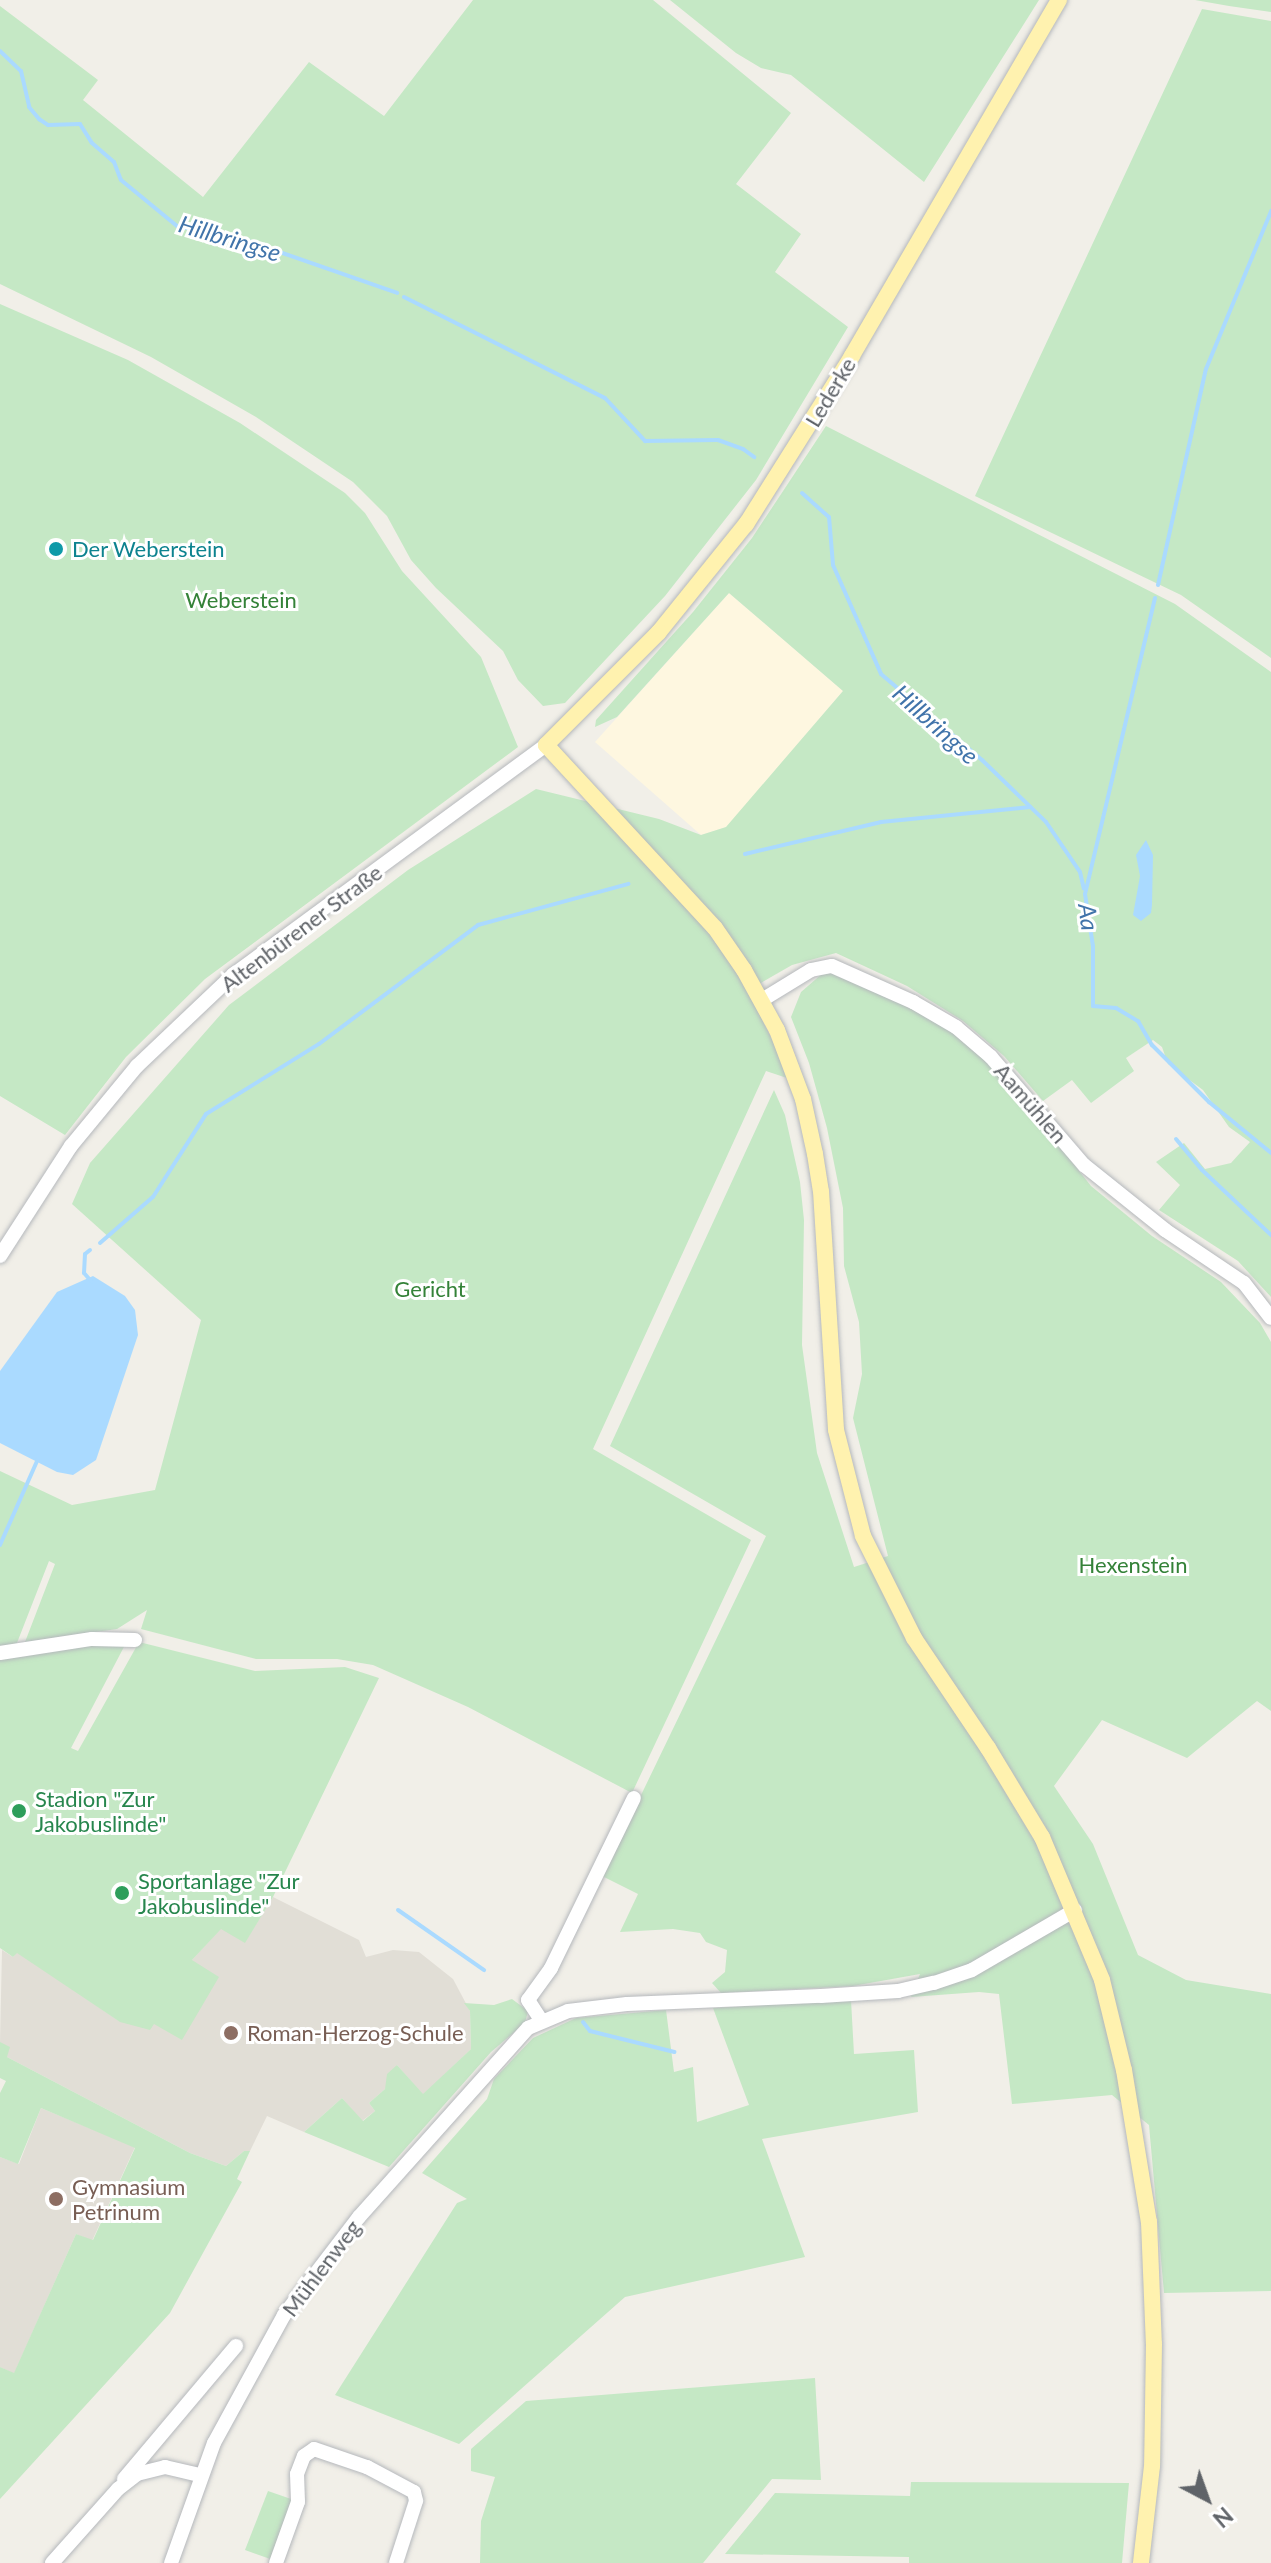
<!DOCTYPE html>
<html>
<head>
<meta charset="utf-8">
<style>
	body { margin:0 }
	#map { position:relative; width:1271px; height:2563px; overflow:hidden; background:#f1efe8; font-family:Lato,sans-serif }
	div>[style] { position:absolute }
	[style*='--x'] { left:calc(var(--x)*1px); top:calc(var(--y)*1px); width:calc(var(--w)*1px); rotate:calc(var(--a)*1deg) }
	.commercial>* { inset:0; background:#fef7e0 }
	.education>* { inset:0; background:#e1ded6 }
	.green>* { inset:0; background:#c5e8c5 }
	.water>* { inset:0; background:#aadaff }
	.stream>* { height:4px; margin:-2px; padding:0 2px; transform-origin:2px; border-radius:2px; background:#aadaff }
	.roads { filter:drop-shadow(0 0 2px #b5b8bc) drop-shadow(0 0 2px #b5b8bc) }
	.minor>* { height:14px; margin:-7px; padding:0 7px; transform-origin:7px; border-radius:7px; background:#fff }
	.major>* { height:16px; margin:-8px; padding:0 8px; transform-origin:8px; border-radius:8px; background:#fff2af }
	.dots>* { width:22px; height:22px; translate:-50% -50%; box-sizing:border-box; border:4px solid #fff; border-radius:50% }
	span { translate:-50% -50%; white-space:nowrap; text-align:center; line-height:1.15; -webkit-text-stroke:6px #fff; paint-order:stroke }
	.street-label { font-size:22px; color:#5f6368 }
	.culture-label { font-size:22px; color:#0d838f }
	.left { translate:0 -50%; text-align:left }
	.park-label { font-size:22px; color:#348238 }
	.leisure-label { font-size:22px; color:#27864d }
	.education-label { font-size:22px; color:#785e54 }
	.water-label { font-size:24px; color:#4174aa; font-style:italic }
	.north { position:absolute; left:1167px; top:2459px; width:80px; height:80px; -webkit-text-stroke:6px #fff; paint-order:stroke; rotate:139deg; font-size:22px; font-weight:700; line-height:32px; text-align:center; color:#5f6368 }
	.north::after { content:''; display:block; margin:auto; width:28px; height:36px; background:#5f6368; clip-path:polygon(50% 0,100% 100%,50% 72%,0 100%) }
</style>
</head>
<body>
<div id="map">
	<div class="commercial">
		<i style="clip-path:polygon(729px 593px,843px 691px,727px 827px,701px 835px,595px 742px)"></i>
	</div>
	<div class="education">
		<i style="clip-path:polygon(273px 1897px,359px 1940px,366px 1957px,393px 1950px,419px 1952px,453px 1979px,470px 2011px,471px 2049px,423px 2095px,397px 2065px,385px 2089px,369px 2103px,375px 2111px,362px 2121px,342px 2098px,304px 2132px,267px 2116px,250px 2151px,244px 2151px,226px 2166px,190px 2153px,7px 2057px,0 2042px,2px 1950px,13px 1957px,17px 1952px,119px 2021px,191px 1961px,221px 1928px,245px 1942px)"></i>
		<i style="clip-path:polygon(41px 2108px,135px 2147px,92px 2241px,76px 2234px,14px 2374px,0 2367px,0 2157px,19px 2164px)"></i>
	</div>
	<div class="green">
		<i style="clip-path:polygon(473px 0,653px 0,791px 113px,736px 184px,801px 234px,775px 272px,848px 327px,756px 480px,665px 596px,565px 703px,543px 706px,518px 680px,503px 651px,436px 588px,411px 560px,387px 516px,353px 482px,256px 417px,151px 357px,0 284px,0 6px,98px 80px,83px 100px,203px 197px,309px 62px,384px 116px)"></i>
		<i style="clip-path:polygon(670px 0,1039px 0,924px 182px,791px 75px,761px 68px,736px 53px)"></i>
		<i style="clip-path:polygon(1195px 0,1271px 0,1271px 12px,1229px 6px)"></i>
		<i style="clip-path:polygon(1202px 9px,1271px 21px,1271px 658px,1181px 595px,975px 496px)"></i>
		<i style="clip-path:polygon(0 304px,128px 360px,240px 423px,345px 493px,365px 513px,402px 571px,481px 657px,518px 747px,205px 979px,126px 1057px,65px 1135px,0 1096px)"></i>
		<i style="clip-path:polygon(826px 426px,1175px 604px,1271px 672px,1271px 1297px,1238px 1261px,1159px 1210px,1180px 1185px,1156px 1162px,1184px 1143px,1205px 1169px,1231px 1163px,1250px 1142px,1229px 1127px,1203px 1090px,1168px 1064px,1162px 1047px,1153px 1040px,1126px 1058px,1134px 1071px,1091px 1103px,1072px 1080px,1043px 1101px,1004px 1056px,963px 1021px,907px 986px,836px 953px,792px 965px,754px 987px,757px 1009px,781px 1058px,787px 1078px,766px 1071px,593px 1449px,751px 1540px,632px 1793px,468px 1707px,373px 1665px,337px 1659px,256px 1659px,141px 1629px,147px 1610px,117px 1629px,25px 1642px,55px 1564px,49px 1561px,15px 1648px,0 1648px,0 1471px,72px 1505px,155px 1490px,201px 1320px,72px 1204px,90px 1163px,229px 1005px,408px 870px,536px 789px,659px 819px,701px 835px,726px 827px,843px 691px,729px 593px,617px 717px,595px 727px,596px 720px,693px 612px,752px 538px)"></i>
		<i style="clip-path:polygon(836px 972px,898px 998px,957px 1032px,995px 1065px,1091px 1186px,1152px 1236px,1221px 1282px,1260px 1323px,1271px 1342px,1271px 1711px,1257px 1701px,1187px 1758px,1102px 1720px,1054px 1786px,1093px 1844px,1138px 1955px,1186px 1980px,1271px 1994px,1271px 2291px,1164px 2293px,1149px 2125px,1112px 2095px,1012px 2104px,999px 1994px,979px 1992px,911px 1997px,920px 1974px,853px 1986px,721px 1993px,712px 1983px,725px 1972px,727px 1950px,706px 1942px,700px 1933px,673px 1929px,620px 1932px,638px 1894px,602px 1876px,766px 1536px,610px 1446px,774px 1090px,785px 1115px,800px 1182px,804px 1220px,802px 1345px,817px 1453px,854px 1567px,888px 1556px,853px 1418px,862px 1374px,859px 1322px,844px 1266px,843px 1208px,827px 1128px,809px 1063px,791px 1017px,801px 992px,823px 973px)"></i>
		<i style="clip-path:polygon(139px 1642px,255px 1671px,345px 1667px,379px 1678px,273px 1897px,245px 1943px,221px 1929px,192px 1960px,219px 1977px,182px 2040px,154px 2024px,150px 2030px,120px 2022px,17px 1953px,13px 1957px,0 1948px,0 1660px,50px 1646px,126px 1643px,71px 1748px,78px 1751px)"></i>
		<i style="clip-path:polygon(512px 1999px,528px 2011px,525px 2023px,491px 2052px,389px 2167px,304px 2132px,342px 2098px,363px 2121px,375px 2111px,369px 2103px,385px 2089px,387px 2074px,397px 2065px,423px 2094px,471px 2049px,470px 2011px,464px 2003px,494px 2005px)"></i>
		<i style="clip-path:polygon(851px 2000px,854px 2054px,914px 2050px,918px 2112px,762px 2139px,805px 2257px,625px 2297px,459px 2444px,335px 2395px,457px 2203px,467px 2199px,422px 2173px,487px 2099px,494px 2079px,533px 2038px,576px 2018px,666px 2010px,674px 2072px,693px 2067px,697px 2122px,749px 2105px,713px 2008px)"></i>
		<i style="clip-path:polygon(0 2042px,10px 2047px,7px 2057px,190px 2153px,226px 2166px,244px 2151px,250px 2151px,237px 2179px,242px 2182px,170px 2313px,0 2499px,0 2367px,14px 2373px,76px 2234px,93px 2240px,135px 2148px,41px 2108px,18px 2164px,0 2157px,0 2093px,6px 2081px,0 2078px)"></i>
		<i style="clip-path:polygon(815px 2378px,821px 2480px,772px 2479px,703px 2563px,480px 2563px,481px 2521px,495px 2477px,471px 2471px,471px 2449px,526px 2401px)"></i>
		<i style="clip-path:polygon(911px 2482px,1129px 2483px,1122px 2563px,909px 2563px,909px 2557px,725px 2554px,775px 2493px,910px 2496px)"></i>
		<i style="clip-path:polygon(268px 2491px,294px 2500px,273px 2560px,245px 2550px)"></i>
	</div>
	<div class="water">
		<i style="clip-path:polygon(1146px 840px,1153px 855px,1152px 905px,1151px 913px,1141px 921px,1133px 915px,1140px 876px,1136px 855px)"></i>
		<i style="clip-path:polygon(93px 1276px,125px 1296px,135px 1310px,138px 1335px,96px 1460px,73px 1475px,57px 1472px,0 1443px,0 1371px,57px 1292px)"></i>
	</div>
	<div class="stream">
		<i style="--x:0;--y:51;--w:29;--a:44"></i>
		<i style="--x:21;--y:71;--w:37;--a:77"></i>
		<i style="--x:29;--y:107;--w:16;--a:50"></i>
		<i style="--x:39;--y:119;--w:11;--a:34"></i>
		<i style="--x:48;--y:125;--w:32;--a:-2"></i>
		<i style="--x:80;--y:124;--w:22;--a:58"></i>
		<i style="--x:92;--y:143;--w:29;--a:41"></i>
		<i style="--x:114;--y:162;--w:19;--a:69"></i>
		<i style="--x:121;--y:180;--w:72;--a:39.4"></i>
		<i style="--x:177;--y:226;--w:73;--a:11.9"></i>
		<i style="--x:248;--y:241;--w:158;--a:19.2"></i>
		<i style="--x:404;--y:297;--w:225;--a:26.7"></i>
		<i style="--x:605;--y:398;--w:59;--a:47.1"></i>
		<i style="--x:645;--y:441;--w:73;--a:-0.8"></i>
		<i style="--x:718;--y:440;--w:27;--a:20"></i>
		<i style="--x:743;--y:449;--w:14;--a:36"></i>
		<i style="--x:802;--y:493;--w:36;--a:42"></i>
		<i style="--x:829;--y:517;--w:48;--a:85.2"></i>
		<i style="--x:833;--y:565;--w:119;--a:66.2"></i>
		<i style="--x:881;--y:674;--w:133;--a:40.4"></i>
		<i style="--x:982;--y:760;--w:89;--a:44.1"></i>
		<i style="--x:1046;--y:822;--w:60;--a:55.8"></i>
		<i style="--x:1080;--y:872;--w:17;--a:77"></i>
		<i style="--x:1158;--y:585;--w:221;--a:-77.5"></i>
		<i style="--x:1206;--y:369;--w:171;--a:-67.6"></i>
		<i style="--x:1155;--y:598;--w:304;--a:103.3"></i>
		<i style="--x:1085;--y:894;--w:53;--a:81.3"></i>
		<i style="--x:1093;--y:946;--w:60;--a:90"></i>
		<i style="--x:1093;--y:1006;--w:23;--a:5"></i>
		<i style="--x:1116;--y:1008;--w:26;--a:31"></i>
		<i style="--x:1138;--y:1021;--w:28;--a:60"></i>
		<i style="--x:1152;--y:1045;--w:81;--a:45"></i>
		<i style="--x:1209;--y:1102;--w:80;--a:39.4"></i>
		<i style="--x:745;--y:854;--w:140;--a:-13.2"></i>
		<i style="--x:881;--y:822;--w:150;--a:-5.7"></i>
		<i style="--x:1176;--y:1139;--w:40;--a:50"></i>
		<i style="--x:1202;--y:1170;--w:95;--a:43.3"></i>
		<i style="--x:100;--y:1243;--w:70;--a:-41"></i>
		<i style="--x:153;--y:1197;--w:98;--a:-57.4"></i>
		<i style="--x:206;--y:1114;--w:133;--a:-31.8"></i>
		<i style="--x:319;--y:1044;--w:199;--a:-36.8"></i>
		<i style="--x:478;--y:925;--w:156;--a:-15.3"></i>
		<i style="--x:90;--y:1250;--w:6;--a:141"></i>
		<i style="--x:85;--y:1254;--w:19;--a:93"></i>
		<i style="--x:84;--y:1273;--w:11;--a:49"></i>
		<i style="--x:0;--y:1545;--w:94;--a:-66.2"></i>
		<i style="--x:398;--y:1910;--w:105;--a:34.9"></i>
		<i style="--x:583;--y:2022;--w:11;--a:52"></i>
		<i style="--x:590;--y:2031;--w:87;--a:14"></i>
	</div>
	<div class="roads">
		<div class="minor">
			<i style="--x:762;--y:1000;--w:57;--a:-31.5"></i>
			<i style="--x:811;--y:970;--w:21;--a:-11"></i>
			<i style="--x:832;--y:966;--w:89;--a:24"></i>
			<i style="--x:913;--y:1002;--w:50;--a:30.2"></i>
			<i style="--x:956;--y:1027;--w:46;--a:40.6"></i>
			<i style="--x:991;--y:1057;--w:143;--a:49.3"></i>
			<i style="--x:1084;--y:1165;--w:104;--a:38.7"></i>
			<i style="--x:1165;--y:1230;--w:95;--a:33.9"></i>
			<i style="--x:1244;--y:1283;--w:44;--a:52.4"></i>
			<i style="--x:0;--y:1256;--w:131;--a:-57.2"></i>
			<i style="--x:71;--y:1146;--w:104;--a:-50.5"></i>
			<i style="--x:137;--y:1066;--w:132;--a:-43.5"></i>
			<i style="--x:233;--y:975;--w:388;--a:-36.3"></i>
			<i style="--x:0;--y:1653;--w:93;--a:-8.7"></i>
			<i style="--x:92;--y:1639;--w:43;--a:1.3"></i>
			<i style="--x:541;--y:2020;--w:24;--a:-123"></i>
			<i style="--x:528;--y:2000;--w:39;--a:-54"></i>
			<i style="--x:551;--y:1968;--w:189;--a:-64"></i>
			<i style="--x:124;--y:2479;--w:174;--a:-49.9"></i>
			<i style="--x:52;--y:2563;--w:99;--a:-48.3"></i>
			<i style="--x:118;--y:2489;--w:24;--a:-38"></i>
			<i style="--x:137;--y:2474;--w:29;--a:-14"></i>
			<i style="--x:165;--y:2467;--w:37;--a:13"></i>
			<i style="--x:171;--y:2563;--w:127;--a:-70.3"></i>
			<i style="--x:214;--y:2443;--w:146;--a:-61.3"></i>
			<i style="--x:284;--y:2315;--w:123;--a:-52.6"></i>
			<i style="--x:359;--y:2217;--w:254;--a:-48.2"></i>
			<i style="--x:528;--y:2028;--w:43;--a:-23"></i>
			<i style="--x:568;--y:2011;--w:59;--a:-6.8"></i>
			<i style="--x:627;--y:2004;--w:194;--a:-2.4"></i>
			<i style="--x:821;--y:1996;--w:77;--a:-3.7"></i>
			<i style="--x:898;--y:1991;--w:37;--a:-13"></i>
			<i style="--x:934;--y:1983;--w:40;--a:-18.9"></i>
			<i style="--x:972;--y:1970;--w:119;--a:-30.2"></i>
			<i style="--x:276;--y:2563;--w:65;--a:-70.2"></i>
			<i style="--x:298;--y:2502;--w:28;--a:-92"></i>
			<i style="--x:297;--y:2474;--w:19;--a:-69"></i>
			<i style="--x:304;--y:2456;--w:12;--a:-35"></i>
			<i style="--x:314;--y:2449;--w:56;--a:18.8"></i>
			<i style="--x:367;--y:2467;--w:53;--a:28"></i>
			<i style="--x:414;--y:2492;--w:9;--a:77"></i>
			<i style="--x:416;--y:2501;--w:65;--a:107.9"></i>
		</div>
		<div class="major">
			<i style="--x:1059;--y:0;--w:412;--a:120.2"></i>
			<i style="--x:852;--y:356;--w:199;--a:122.2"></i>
			<i style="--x:746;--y:524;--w:139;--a:128.9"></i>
			<i style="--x:659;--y:632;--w:160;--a:135"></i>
			<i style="--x:546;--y:745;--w:249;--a:47.3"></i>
			<i style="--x:715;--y:928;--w:51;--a:55.4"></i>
			<i style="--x:744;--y:970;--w:68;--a:61.2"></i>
			<i style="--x:777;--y:1030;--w:74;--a:69.4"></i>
			<i style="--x:803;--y:1099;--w:56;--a:77.7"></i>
			<i style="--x:815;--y:1154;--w:37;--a:81"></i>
			<i style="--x:821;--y:1191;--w:239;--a:86.4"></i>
			<i style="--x:836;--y:1430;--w:109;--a:75.7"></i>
			<i style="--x:863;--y:1536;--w:114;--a:63.4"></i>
			<i style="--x:914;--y:1638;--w:133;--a:56.1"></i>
			<i style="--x:988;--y:1748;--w:104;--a:58.8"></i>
			<i style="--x:1042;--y:1837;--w:155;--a:67.2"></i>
			<i style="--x:1102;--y:1980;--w:93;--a:76.3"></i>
			<i style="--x:1124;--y:2070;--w:154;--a:80.7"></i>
			<i style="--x:1149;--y:2222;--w:122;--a:87.7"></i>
			<i style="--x:1154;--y:2344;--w:122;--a:90.9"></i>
			<i style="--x:1152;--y:2466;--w:98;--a:96.5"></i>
		</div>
	</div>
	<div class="dots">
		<i style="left:56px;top:549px;background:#0f9aa8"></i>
		<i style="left:19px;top:1811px;background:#2e9e5b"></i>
		<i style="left:122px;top:1893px;background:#2e9e5b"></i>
		<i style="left:231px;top:2033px;background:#8d6e63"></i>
		<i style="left:56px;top:2199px;background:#8d6e63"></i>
	</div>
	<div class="street-label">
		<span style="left:830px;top:392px;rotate:-59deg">Lederke</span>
		<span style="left:301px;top:928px;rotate:-37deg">Altenbürener Straße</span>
		<span style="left:1031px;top:1103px;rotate:49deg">Aamühlen</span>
		<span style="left:321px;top:2268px;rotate:-53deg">Mühlenweg</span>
	</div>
	<div class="culture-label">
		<span class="left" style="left:72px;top:549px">Der Weberstein</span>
	</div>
	<div class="park-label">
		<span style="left:241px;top:600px">Weberstein</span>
		<span style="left:430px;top:1289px">Gericht</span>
		<span style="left:1133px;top:1565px">Hexenstein</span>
	</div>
	<div class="leisure-label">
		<span class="left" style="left:35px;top:1811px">Stadion "Zur<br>Jakobuslinde"</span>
		<span class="left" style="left:138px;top:1893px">Sportanlage "Zur<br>Jakobuslinde"</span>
	</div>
	<div class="education-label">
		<span class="left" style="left:247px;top:2033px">Roman-Herzog-Schule</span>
		<span class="left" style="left:72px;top:2199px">Gymnasium<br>Petrinum</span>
	</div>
	<div class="water-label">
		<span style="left:230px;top:238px;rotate:17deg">Hillbringse</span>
		<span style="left:936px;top:724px;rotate:42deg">Hillbringse</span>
		<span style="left:1089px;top:917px;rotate:82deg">Aa</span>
	</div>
	<div class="north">N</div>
</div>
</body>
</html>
